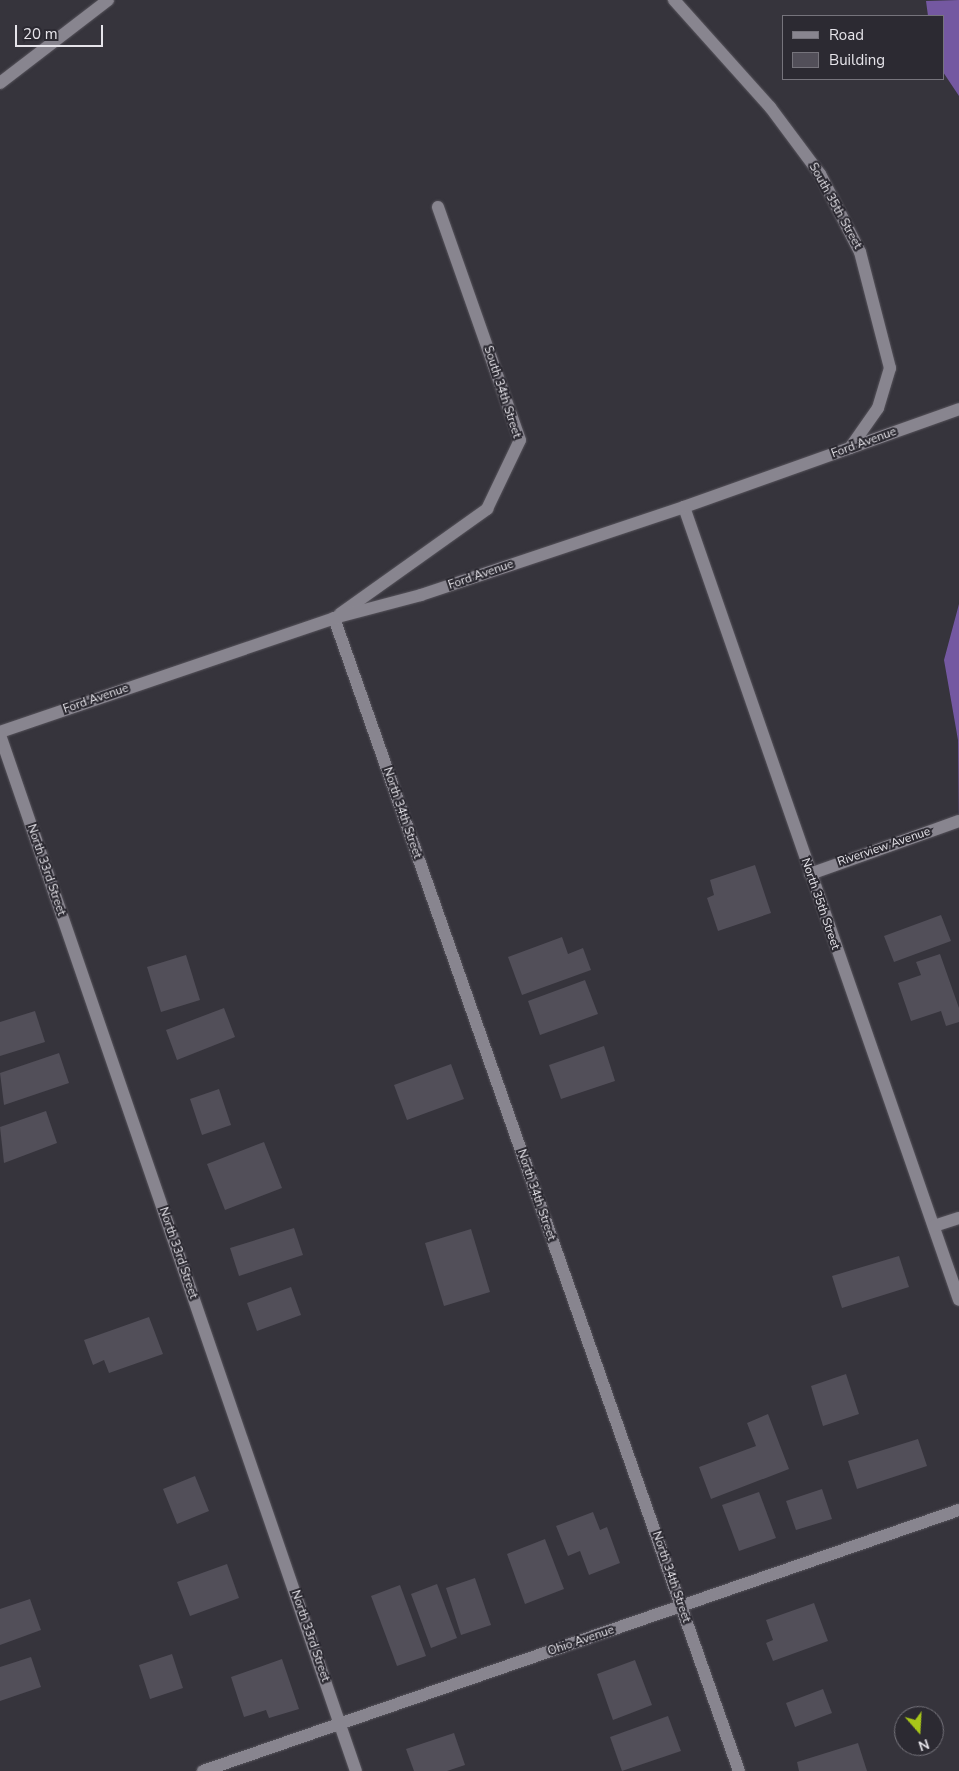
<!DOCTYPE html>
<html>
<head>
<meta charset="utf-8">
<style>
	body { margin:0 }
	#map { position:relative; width:959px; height:1771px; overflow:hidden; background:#36343c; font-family:"Nunito Sans",sans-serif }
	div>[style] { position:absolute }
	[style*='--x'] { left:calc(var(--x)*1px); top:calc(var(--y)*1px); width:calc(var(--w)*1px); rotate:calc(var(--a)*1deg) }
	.forest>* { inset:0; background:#7458a1 }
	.building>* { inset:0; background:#524f59 }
	.roads { filter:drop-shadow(0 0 1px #56535b) drop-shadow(0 0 1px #56535b) }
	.street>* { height:12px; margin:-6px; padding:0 6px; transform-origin:6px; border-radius:6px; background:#88858f }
	.secondary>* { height:12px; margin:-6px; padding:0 6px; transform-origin:6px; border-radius:6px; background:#88858f }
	span { translate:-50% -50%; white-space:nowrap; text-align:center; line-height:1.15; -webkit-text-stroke:4px #2c2a32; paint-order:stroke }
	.street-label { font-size:12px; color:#e6e4ea }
	.legend { position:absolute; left:782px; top:15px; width:162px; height:65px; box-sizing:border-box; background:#2c2a32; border:1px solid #76747c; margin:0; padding:6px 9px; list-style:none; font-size:15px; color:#e6e4ea }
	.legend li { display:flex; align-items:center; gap:10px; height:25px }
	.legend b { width:25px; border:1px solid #76747c }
	.north { position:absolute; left:894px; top:1706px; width:50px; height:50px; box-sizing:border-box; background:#2c2a32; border:1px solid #76747c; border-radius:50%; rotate:161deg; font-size:14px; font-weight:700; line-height:20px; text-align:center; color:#e6e4ea }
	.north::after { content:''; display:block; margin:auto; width:18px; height:22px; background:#a9c719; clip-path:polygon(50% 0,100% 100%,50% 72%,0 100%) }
	.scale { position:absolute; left:15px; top:25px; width:88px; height:22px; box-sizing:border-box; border:2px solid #e6e4ea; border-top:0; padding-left:6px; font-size:15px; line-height:18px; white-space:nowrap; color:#e6e4ea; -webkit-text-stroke:4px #2c2a32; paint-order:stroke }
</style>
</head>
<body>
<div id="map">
	<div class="forest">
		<i style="clip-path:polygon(959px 0,959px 96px,943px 72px,943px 16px,928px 16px,926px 1px)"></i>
		<i style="clip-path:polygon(959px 604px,959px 832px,958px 740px,944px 660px)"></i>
	</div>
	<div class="building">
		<i style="clip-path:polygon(755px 865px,771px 913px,718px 931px,707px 898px,714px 895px,710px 880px)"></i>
		<i style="clip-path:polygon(941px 915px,951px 941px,894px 962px,884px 936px)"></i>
		<i style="clip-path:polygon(562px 937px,568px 954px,583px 948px,591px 970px,522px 995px,508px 957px)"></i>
		<i style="clip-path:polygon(940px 954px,959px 1008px,959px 1022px,946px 1026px,941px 1011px,911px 1021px,898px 983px,921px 975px,916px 962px)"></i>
		<i style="clip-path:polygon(186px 955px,200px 1000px,161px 1012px,147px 967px)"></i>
		<i style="clip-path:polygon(585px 980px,598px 1014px,540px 1035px,528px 1001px)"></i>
		<i style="clip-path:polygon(224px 1008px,235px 1037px,177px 1060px,166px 1030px)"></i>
		<i style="clip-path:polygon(35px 1011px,45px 1042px,0 1056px,0 1022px)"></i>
		<i style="clip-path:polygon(604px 1046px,615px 1081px,561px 1099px,549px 1065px)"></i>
		<i style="clip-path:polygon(59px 1053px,69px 1083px,4px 1105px,0 1073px)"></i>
		<i style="clip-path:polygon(451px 1064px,464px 1099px,407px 1120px,394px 1085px)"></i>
		<i style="clip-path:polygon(219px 1089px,231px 1125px,202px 1135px,190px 1099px)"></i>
		<i style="clip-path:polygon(46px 1111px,57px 1143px,4px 1163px,0 1127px)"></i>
		<i style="clip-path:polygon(264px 1142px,282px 1188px,225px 1210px,207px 1164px)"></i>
		<i style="clip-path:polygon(294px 1228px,303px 1255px,239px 1276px,230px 1248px)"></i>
		<i style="clip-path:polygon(471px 1229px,490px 1292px,444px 1306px,425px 1243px)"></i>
		<i style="clip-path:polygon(899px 1256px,909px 1287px,842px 1308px,832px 1276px)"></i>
		<i style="clip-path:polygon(291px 1287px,301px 1315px,257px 1331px,247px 1303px)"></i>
		<i style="clip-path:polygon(149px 1317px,163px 1354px,109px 1373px,104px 1360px,93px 1365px,84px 1340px)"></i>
		<i style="clip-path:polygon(846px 1374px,859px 1414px,823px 1426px,811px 1386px)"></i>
		<i style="clip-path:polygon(768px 1414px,789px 1469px,711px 1499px,699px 1467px,756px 1446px,747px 1423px)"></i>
		<i style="clip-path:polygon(918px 1439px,927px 1466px,857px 1489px,848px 1461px)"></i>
		<i style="clip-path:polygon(195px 1476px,209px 1511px,177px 1524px,163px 1489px)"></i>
		<i style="clip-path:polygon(822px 1489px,832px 1519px,796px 1530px,786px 1501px)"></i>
		<i style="clip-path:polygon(759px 1492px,776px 1538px,739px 1551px,722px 1505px)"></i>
		<i style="clip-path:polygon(593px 1512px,600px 1530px,607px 1527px,620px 1563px,589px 1575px,580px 1551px,568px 1556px,556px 1526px)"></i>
		<i style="clip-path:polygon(545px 1539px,564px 1589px,525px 1604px,507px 1554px)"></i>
		<i style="clip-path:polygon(227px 1564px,239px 1598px,190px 1616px,177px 1582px)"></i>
		<i style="clip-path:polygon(475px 1578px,491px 1625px,461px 1635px,446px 1588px)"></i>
		<i style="clip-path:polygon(437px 1584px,457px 1638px,431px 1648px,411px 1594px)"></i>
		<i style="clip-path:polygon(400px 1585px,426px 1656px,397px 1666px,371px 1596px)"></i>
		<i style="clip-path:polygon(30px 1599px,41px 1630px,0 1645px,0 1609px)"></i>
		<i style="clip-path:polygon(814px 1603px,828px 1641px,773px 1661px,766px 1643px,773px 1640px,766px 1620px)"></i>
		<i style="clip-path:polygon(172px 1654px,183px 1688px,150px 1699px,139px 1665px)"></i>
		<i style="clip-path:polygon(31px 1657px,41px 1687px,0 1701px,0 1667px)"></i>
		<i style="clip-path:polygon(282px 1659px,299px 1709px,269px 1718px,266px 1710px,244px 1717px,231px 1677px)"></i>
		<i style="clip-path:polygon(635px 1660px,652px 1705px,613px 1720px,597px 1674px)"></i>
		<i style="clip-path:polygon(823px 1689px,832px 1713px,795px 1727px,786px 1703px)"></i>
		<i style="clip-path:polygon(668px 1716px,681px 1751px,622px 1771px,610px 1737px)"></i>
		<i style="clip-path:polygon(454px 1733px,465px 1765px,447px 1771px,414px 1771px,406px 1749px)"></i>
		<i style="clip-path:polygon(858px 1743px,867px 1771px,799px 1771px,797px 1762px)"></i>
	</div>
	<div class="roads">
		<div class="street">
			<i style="--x:674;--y:0;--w:144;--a:48.1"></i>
			<i style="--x:770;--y:107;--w:84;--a:53.3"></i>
			<i style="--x:820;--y:174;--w:88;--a:62.9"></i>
			<i style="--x:860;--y:252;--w:120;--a:75.5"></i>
			<i style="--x:890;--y:368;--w:42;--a:106.7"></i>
			<i style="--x:878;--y:408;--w:49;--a:125"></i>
			<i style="--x:684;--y:507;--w:839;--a:70.87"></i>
			<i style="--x:340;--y:614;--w:181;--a:-35.5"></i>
			<i style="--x:487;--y:509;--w:76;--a:-64.4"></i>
			<i style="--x:520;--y:440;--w:247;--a:-109.4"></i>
			<i style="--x:334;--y:618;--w:1222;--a:70.65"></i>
			<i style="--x:0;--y:732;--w:353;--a:-18.8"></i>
			<i style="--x:334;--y:618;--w:90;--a:-14.8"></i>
			<i style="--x:421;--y:595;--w:277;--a:-18.5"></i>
			<i style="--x:684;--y:507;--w:292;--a:-19.6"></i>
			<i style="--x:0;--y:735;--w:1095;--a:71.04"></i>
			<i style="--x:810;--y:874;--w:158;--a:-19.6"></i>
			<i style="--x:934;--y:1226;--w:26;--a:-18"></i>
			<i style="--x:203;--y:1771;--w:800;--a:-19.05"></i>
		</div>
		<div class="secondary">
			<i style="--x:0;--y:83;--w:136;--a:-37.5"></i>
		</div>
	</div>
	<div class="street-label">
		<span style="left:835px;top:206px;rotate:61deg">South 35th Street</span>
		<span style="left:502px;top:392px;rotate:72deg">South 34th Street</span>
		<span style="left:864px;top:443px;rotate:-20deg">Ford Avenue</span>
		<span style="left:481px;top:575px;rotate:-19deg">Ford Avenue</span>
		<span style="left:96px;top:699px;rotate:-19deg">Ford Avenue</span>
		<span style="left:402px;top:813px;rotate:71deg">North 34th Street</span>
		<span style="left:884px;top:847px;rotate:-19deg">Riverview Avenue</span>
		<span style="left:46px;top:870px;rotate:71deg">North 33rd Street</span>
		<span style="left:820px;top:904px;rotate:71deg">North 35th Street</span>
		<span style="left:536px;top:1195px;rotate:71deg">North 34th Street</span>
		<span style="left:178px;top:1253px;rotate:71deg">North 33rd Street</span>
		<span style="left:671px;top:1577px;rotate:71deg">North 34th Street</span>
		<span style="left:310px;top:1636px;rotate:71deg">North 33rd Street</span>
		<span style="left:581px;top:1641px;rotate:-19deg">Ohio Avenue</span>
	</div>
	<ul class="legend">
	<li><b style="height:6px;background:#88858f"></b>Road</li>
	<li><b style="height:14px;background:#524f59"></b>Building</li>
	</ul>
	<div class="north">N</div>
	<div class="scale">20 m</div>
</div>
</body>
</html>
